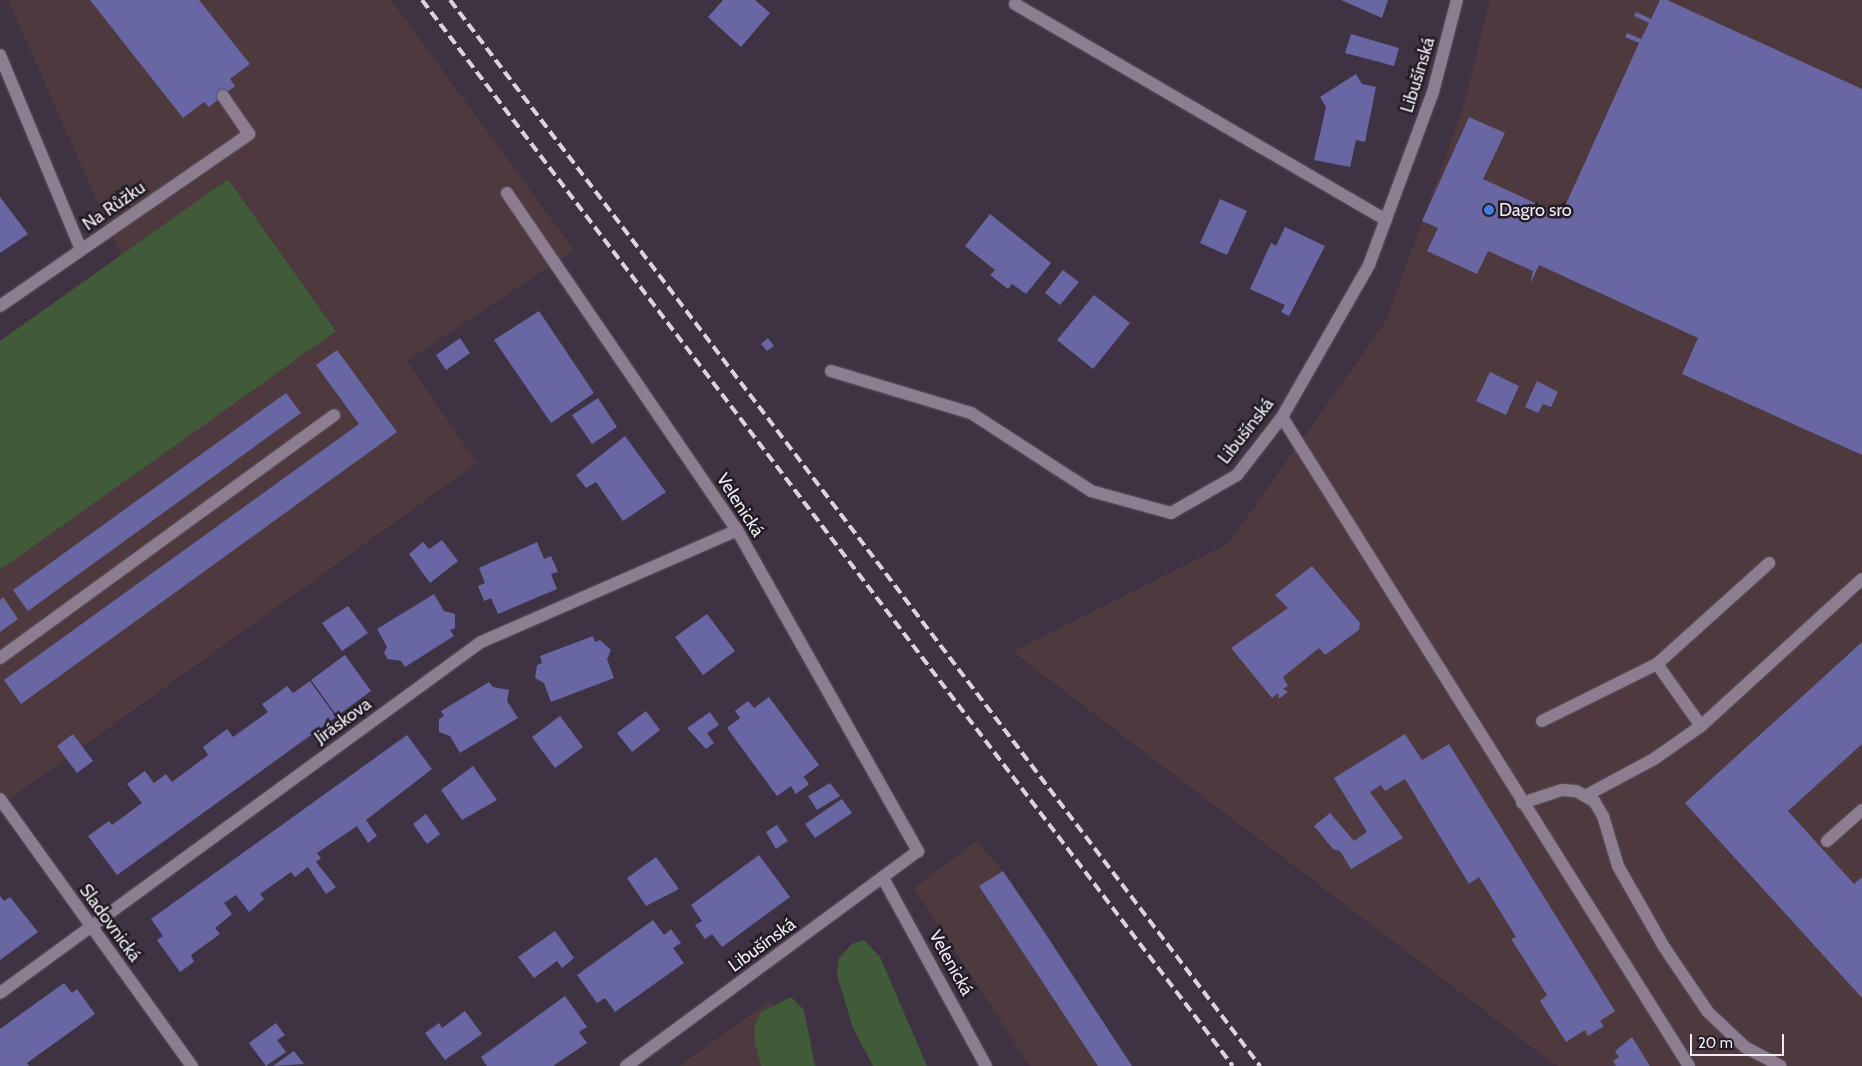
<!DOCTYPE html>
<html>
<head>
<meta charset="utf-8">
<style>
	body { margin:0 }
	#map { position:relative; width:1862px; height:1066px; overflow:hidden; background:#3f3343; font-family:Cabin,sans-serif }
	div>[style] { position:absolute }
	[style*='--x'] { left:calc(var(--x)*1px); top:calc(var(--y)*1px); width:calc(var(--w)*1px); rotate:calc(var(--a)*1deg) }
	.industrial>* { inset:0; background:#4d393e }
	.green>* { inset:0; background:#415b39 }
	.building>* { inset:0; background:#6866a3 }
	.roads { filter:drop-shadow(0 0 1px #5b505e) drop-shadow(0 0 1px #5b505e) }
	.minor>* { height:12px; margin:-6px; padding:0 6px; transform-origin:6px; border-radius:6px; background:#8c7d90 }
	.rail>* { height:4px; margin-top:-2px; transform-origin:0; background:repeating-linear-gradient(90deg,#dcd3de 0 10px,transparent 0 15px) }
	.dots>* { width:14px; height:14px; translate:-50% -50%; box-sizing:border-box; border:2px solid #221d24; border-radius:50% }
	span { translate:-50% -50%; white-space:nowrap; text-align:center; line-height:1.15; -webkit-text-stroke:5px #221d24; paint-order:stroke }
	.street-label { font-size:18px; color:#f2eaf4 }
	.poi-label { font-size:18px; color:#f2eaf4 }
	.left { translate:0 -50%; text-align:left }
	.scale { position:absolute; left:1690px; top:1034px; width:94px; height:22px; box-sizing:border-box; border:2px solid #f2eaf4; border-top:0; padding-left:6px; font-size:15px; line-height:18px; white-space:nowrap; color:#f2eaf4; -webkit-text-stroke:4px #221d24; paint-order:stroke }
</style>
</head>
<body>
<div id="map">
	<div class="industrial">
		<i style="clip-path:polygon(8px 0,391px 0,574px 250px,407px 361px,477px 463px,0 806px,0 570px,336px 330px,228px 179px,121px 255px)"></i>
		<i style="clip-path:polygon(1490px 0,1862px 0,1862px 1066px,1557px 1066px,1013px 652px,1228px 544px,1386px 321px,1464px 105px)"></i>
		<i style="clip-path:polygon(977px 841px,1003px 871px,1132px 1066px,1030px 1066px,914px 888px)"></i>
		<i style="clip-path:polygon(770px 1001px,817px 1066px,679px 1066px)"></i>
	</div>
	<div class="green">
		<i style="clip-path:polygon(228px 179px,336px 331px,0 570px,0 341px)"></i>
		<i style="clip-path:polygon(864px 940px,880px 957px,927px 1066px,873px 1066px,853px 1028px,837px 975px,839px 958px,852px 944px)"></i>
		<i style="clip-path:polygon(791px 997px,804px 1010px,815px 1066px,761px 1066px,755px 1043px,755px 1025px,761px 1012px)"></i>
	</div>
	<div class="building">
		<i style="clip-path:polygon(90px 0,199px 0,250px 64px,230px 79px,235px 86px,209px 107px,204px 102px,183px 118px)"></i>
		<i style="clip-path:polygon(723px 0,755px 0,770px 13px,741px 47px,708px 17px)"></i>
		<i style="clip-path:polygon(1341px 0,1388px 0,1382px 18px)"></i>
		<i style="clip-path:polygon(1660px 0,1667px 0,1862px 89px,1862px 455px,1682px 374px,1698px 338px,1539px 265px,1530px 284px,1533px 271px,1488px 251px,1477px 274px,1427px 251px,1438px 228px,1422px 221px,1469px 117px,1505px 133px,1483px 179px,1561px 215px,1639px 43px,1625px 37px,1627px 33px,1641px 39px,1649px 23px,1634px 16px,1636px 12px,1651px 19px)"></i>
		<i style="clip-path:polygon(1351px 34px,1399px 48px,1394px 66px,1345px 53px)"></i>
		<i style="clip-path:polygon(1356px 74px,1362px 84px,1376px 87px,1365px 142px,1356px 140px,1350px 167px,1314px 160px,1326px 107px,1320px 97px)"></i>
		<i style="clip-path:polygon(0 197px,28px 234px,0 253px)"></i>
		<i style="clip-path:polygon(1220px 199px,1247px 211px,1227px 255px,1200px 243px)"></i>
		<i style="clip-path:polygon(990px 214px,1051px 263px,1026px 294px,1012px 284px,1008px 289px,990px 275px,995px 270px,965px 246px)"></i>
		<i style="clip-path:polygon(1285px 227px,1325px 246px,1289px 316px,1281px 312px,1285px 305px,1250px 289px,1271px 243px,1276px 246px)"></i>
		<i style="clip-path:polygon(1063px 270px,1079px 282px,1060px 305px,1045px 293px)"></i>
		<i style="clip-path:polygon(1094px 295px,1130px 323px,1093px 369px,1057px 340px)"></i>
		<i style="clip-path:polygon(539px 311px,594px 393px,551px 423px,494px 340px)"></i>
		<i style="clip-path:polygon(460px 338px,470px 353px,446px 370px,436px 355px)"></i>
		<i style="clip-path:polygon(768px 338px,774px 346px,767px 351px,761px 344px)"></i>
		<i style="clip-path:polygon(337px 350px,397px 432px,21px 704px,4px 680px,359px 424px,316px 365px)"></i>
		<i style="clip-path:polygon(1490px 372px,1519px 386px,1506px 415px,1476px 401px)"></i>
		<i style="clip-path:polygon(1537px 381px,1558px 392px,1551px 407px,1543px 404px,1538px 413px,1525px 407px)"></i>
		<i style="clip-path:polygon(286px 393px,301px 413px,28px 611px,13px 590px)"></i>
		<i style="clip-path:polygon(598px 398px,617px 427px,592px 444px,572px 415px)"></i>
		<i style="clip-path:polygon(625px 436px,666px 492px,623px 521px,596px 482px,586px 488px,576px 475px)"></i>
		<i style="clip-path:polygon(442px 540px,458px 561px,430px 583px,409px 554px,423px 542px,429px 549px)"></i>
		<i style="clip-path:polygon(537px 542px,544px 559px,551px 556px,558px 572px,551px 574px,557px 589px,498px 614px,491px 598px,484px 601px,478px 586px,485px 583px,479px 568px)"></i>
		<i style="clip-path:polygon(1312px 566px,1360px 623px,1359px 630px,1325px 655px,1319px 648px,1283px 677px,1288px 686px,1283px 689px,1288px 692px,1279px 699px,1278px 693px,1272px 698px,1231px 648px,1288px 608px,1275px 595px)"></i>
		<i style="clip-path:polygon(434px 594px,444px 611px,455px 614px,455px 628px,450px 630px,454px 636px,405px 667px,401px 661px,388px 659px,384px 653px,387px 647px,377px 629px)"></i>
		<i style="clip-path:polygon(3px 597px,18px 619px,0 632px,0 600px)"></i>
		<i style="clip-path:polygon(348px 606px,368px 633px,342px 651px,322px 623px)"></i>
		<i style="clip-path:polygon(707px 614px,735px 651px,703px 675px,675px 637px)"></i>
		<i style="clip-path:polygon(593px 636px,595px 642px,600px 640px,611px 650px,607px 659px,614px 678px,551px 702px,544px 683px,535px 678px,537px 665px,542px 663px,540px 656px)"></i>
		<i style="clip-path:polygon(1862px 642px,1862px 744px,1788px 811px,1854px 884px,1862px 877px,1862px 998px,1685px 803px)"></i>
		<i style="clip-path:polygon(345px 655px,371px 691px,337px 716px,311px 680px)"></i>
		<i style="clip-path:polygon(310px 681px,336px 717px,117px 875px,88px 836px,109px 821px,112px 825px,142px 803px,127px 784px,145px 771px,154px 783px,166px 774px,172px 782px,208px 755px,203px 747px,227px 729px,233px 737px,268px 712px,262px 704px,275px 695px,287px 686px,293px 693px)"></i>
		<i style="clip-path:polygon(489px 682px,493px 687px,509px 690px,507px 701px,518px 718px,460px 753px,450px 736px,439px 732px,439px 719px,444px 716px,441px 711px)"></i>
		<i style="clip-path:polygon(769px 697px,819px 765px,797px 782px,804px 777px,809px 784px,796px 794px,791px 786px,777px 796px,727px 728px,740px 718px,735px 711px,748px 701px,754px 708px)"></i>
		<i style="clip-path:polygon(646px 711px,660px 730px,632px 752px,617px 733px)"></i>
		<i style="clip-path:polygon(710px 712px,719px 725px,707px 733px,714px 743px,706px 749px,687px 728px)"></i>
		<i style="clip-path:polygon(560px 716px,583px 747px,555px 768px,532px 737px)"></i>
		<i style="clip-path:polygon(73px 734px,93px 761px,77px 773px,57px 746px)"></i>
		<i style="clip-path:polygon(1405px 734px,1422px 760px,1449px 744px,1615px 1011px,1600px 1021px,1604px 1026px,1588px 1036px,1585px 1030px,1566px 1042px,1540px 1001px,1547px 995px,1511px 939px,1516px 937px,1479px 877px,1469px 884px,1405px 779px,1385px 791px,1381px 785px,1370px 792px,1403px 838px,1351px 869px,1340px 851px,1333px 849px,1314px 826px,1330px 813px,1354px 841px,1367px 832px,1334px 778px)"></i>
		<i style="clip-path:polygon(407px 735px,432px 769px,366px 820px,377px 836px,368px 843px,357px 826px,317px 853px,321px 858px,316px 862px,336px 887px,326px 894px,308px 867px,295px 877px,291px 872px,260px 894px,264px 899px,249px 912px,236px 895px,224px 903px,232px 914px,215px 928px,220px 934px,191px 955px,194px 962px,180px 972px,157px 940px,163px 936px,151px 919px)"></i>
		<i style="clip-path:polygon(473px 766px,497px 800px,462px 820px,441px 790px)"></i>
		<i style="clip-path:polygon(830px 783px,840px 796px,817px 810px,808px 796px)"></i>
		<i style="clip-path:polygon(842px 799px,852px 813px,815px 838px,805px 824px)"></i>
		<i style="clip-path:polygon(426px 814px,440px 834px,427px 844px,413px 824px)"></i>
		<i style="clip-path:polygon(777px 825px,788px 841px,776px 849px,766px 832px)"></i>
		<i style="clip-path:polygon(759px 855px,790px 897px,722px 947px,712px 934px,705px 939px,695px 925px,702px 921px,691px 905px)"></i>
		<i style="clip-path:polygon(656px 857px,679px 889px,646px 906px,627px 878px)"></i>
		<i style="clip-path:polygon(1003px 871px,1043px 930px,1132px 1066px,1098px 1066px,1090px 1054px,979px 886px)"></i>
		<i style="clip-path:polygon(0 896px,4px 901px,10px 897px,38px 932px,0 960px)"></i>
		<i style="clip-path:polygon(653px 920px,664px 935px,671px 929px,681px 943px,673px 948px,684px 963px,615px 1012px,605px 998px,597px 1003px,577px 975px)"></i>
		<i style="clip-path:polygon(555px 931px,574px 958px,562px 968px,557px 961px,534px 978px,518px 957px)"></i>
		<i style="clip-path:polygon(64px 983px,72px 993px,77px 989px,95px 1014px,27px 1063px,29px 1066px,0 1066px,0 1029px)"></i>
		<i style="clip-path:polygon(565px 996px,587px 1027px,579px 1032px,587px 1043px,553px 1066px,487px 1066px,481px 1057px)"></i>
		<i style="clip-path:polygon(465px 1011px,482px 1034px,445px 1060px,425px 1033px,439px 1023px,442px 1028px)"></i>
		<i style="clip-path:polygon(276px 1023px,285px 1035px,277px 1040px,286px 1052px,266px 1066px,249px 1043px)"></i>
		<i style="clip-path:polygon(1632px 1037px,1650px 1066px,1616px 1066px,1613px 1061px,1619px 1057px,1615px 1051px)"></i>
		<i style="clip-path:polygon(294px 1051px,304px 1064px,273px 1066px)"></i>
	</div>
	<div class="roads">
		<div class="minor">
			<i style="--x:1015;--y:4;--w:429;--a:30.2"></i>
			<i style="--x:0;--y:55;--w:211;--a:67.4"></i>
			<i style="--x:507;--y:193;--w:408;--a:55.7"></i>
			<i style="--x:737;--y:530;--w:369;--a:60.6"></i>
			<i style="--x:918;--y:851;--w:363;--a:143.6"></i>
			<i style="--x:0;--y:306;--w:303;--a:-34.6"></i>
			<i style="--x:249;--y:134;--w:46;--a:-124.4"></i>
			<i style="--x:831;--y:371;--w:146;--a:16.7"></i>
			<i style="--x:971;--y:413;--w:143;--a:33"></i>
			<i style="--x:1091;--y:491;--w:83;--a:15.4"></i>
			<i style="--x:1171;--y:513;--w:76;--a:-29.9"></i>
			<i style="--x:1237;--y:475;--w:73;--a:-52.2"></i>
			<i style="--x:1282;--y:417;--w:175;--a:-60.2"></i>
			<i style="--x:1369;--y:265;--w:184;--a:-69.7"></i>
			<i style="--x:1433;--y:92;--w:95;--a:-75.4"></i>
			<i style="--x:1282;--y:417;--w:766;--a:57.91"></i>
			<i style="--x:0;--y:658;--w:413;--a:-36"></i>
			<i style="--x:1657;--y:664;--w:76;--a:54.6"></i>
			<i style="--x:1542;--y:721;--w:128;--a:-26.4"></i>
			<i style="--x:1657;--y:664;--w:151;--a:-42"></i>
			<i style="--x:1585;--y:796;--w:78;--a:-28.2"></i>
			<i style="--x:1654;--y:759;--w:57;--a:-35.1"></i>
			<i style="--x:1701;--y:726;--w:218;--a:-42.4"></i>
			<i style="--x:0;--y:799;--w:329;--a:54.3"></i>
			<i style="--x:1522;--y:803;--w:42;--a:-18"></i>
			<i style="--x:1562;--y:790;--w:14;--a:4"></i>
			<i style="--x:1576;--y:791;--w:21;--a:29"></i>
			<i style="--x:1594;--y:801;--w:17;--a:59"></i>
			<i style="--x:1603;--y:816;--w:52;--a:73.3"></i>
			<i style="--x:1618;--y:866;--w:93;--a:60.4"></i>
			<i style="--x:1664;--y:947;--w:78;--a:55.9"></i>
			<i style="--x:1708;--y:1012;--w:51;--a:43.4"></i>
			<i style="--x:1745;--y:1047;--w:40;--a:28"></i>
			<i style="--x:1827;--y:841;--w:47;--a:-41.5"></i>
			<i style="--x:883;--y:878;--w:214;--a:61.3"></i>
			<i style="--x:0;--y:993;--w:595;--a:-36.12"></i>
			<i style="--x:481;--y:642;--w:279;--a:-23.6"></i>
		</div>
	</div>
	<div class="rail">
		<i style="--x:422;--y:0;--w:1339;--a:52.74"></i>
		<i style="--x:450;--y:0;--w:1339;--a:52.77"></i>
	</div>
	<div class="dots">
		<i style="left:1489px;top:210px;background:#3f7fe0"></i>
	</div>
	<div class="street-label">
		<span style="left:1418px;top:75px;rotate:-73deg">Libušínská</span>
		<span style="left:114px;top:206px;rotate:-35deg">Na Růžku</span>
		<span style="left:1246px;top:431px;rotate:-52deg">Libušínská</span>
		<span style="left:740px;top:505px;rotate:57deg">Velenická</span>
		<span style="left:343px;top:721px;rotate:-36deg">Jiráskova</span>
		<span style="left:110px;top:923px;rotate:54deg">Sladovnická</span>
		<span style="left:762px;top:945px;rotate:-36deg">Libušínská</span>
		<span style="left:951px;top:963px;rotate:61deg">Velenická</span>
	</div>
	<div class="poi-label">
		<span class="left" style="left:1499px;top:210px">Dagro sro</span>
	</div>
	<div class="scale">20 m</div>
</div>
</body>
</html>
